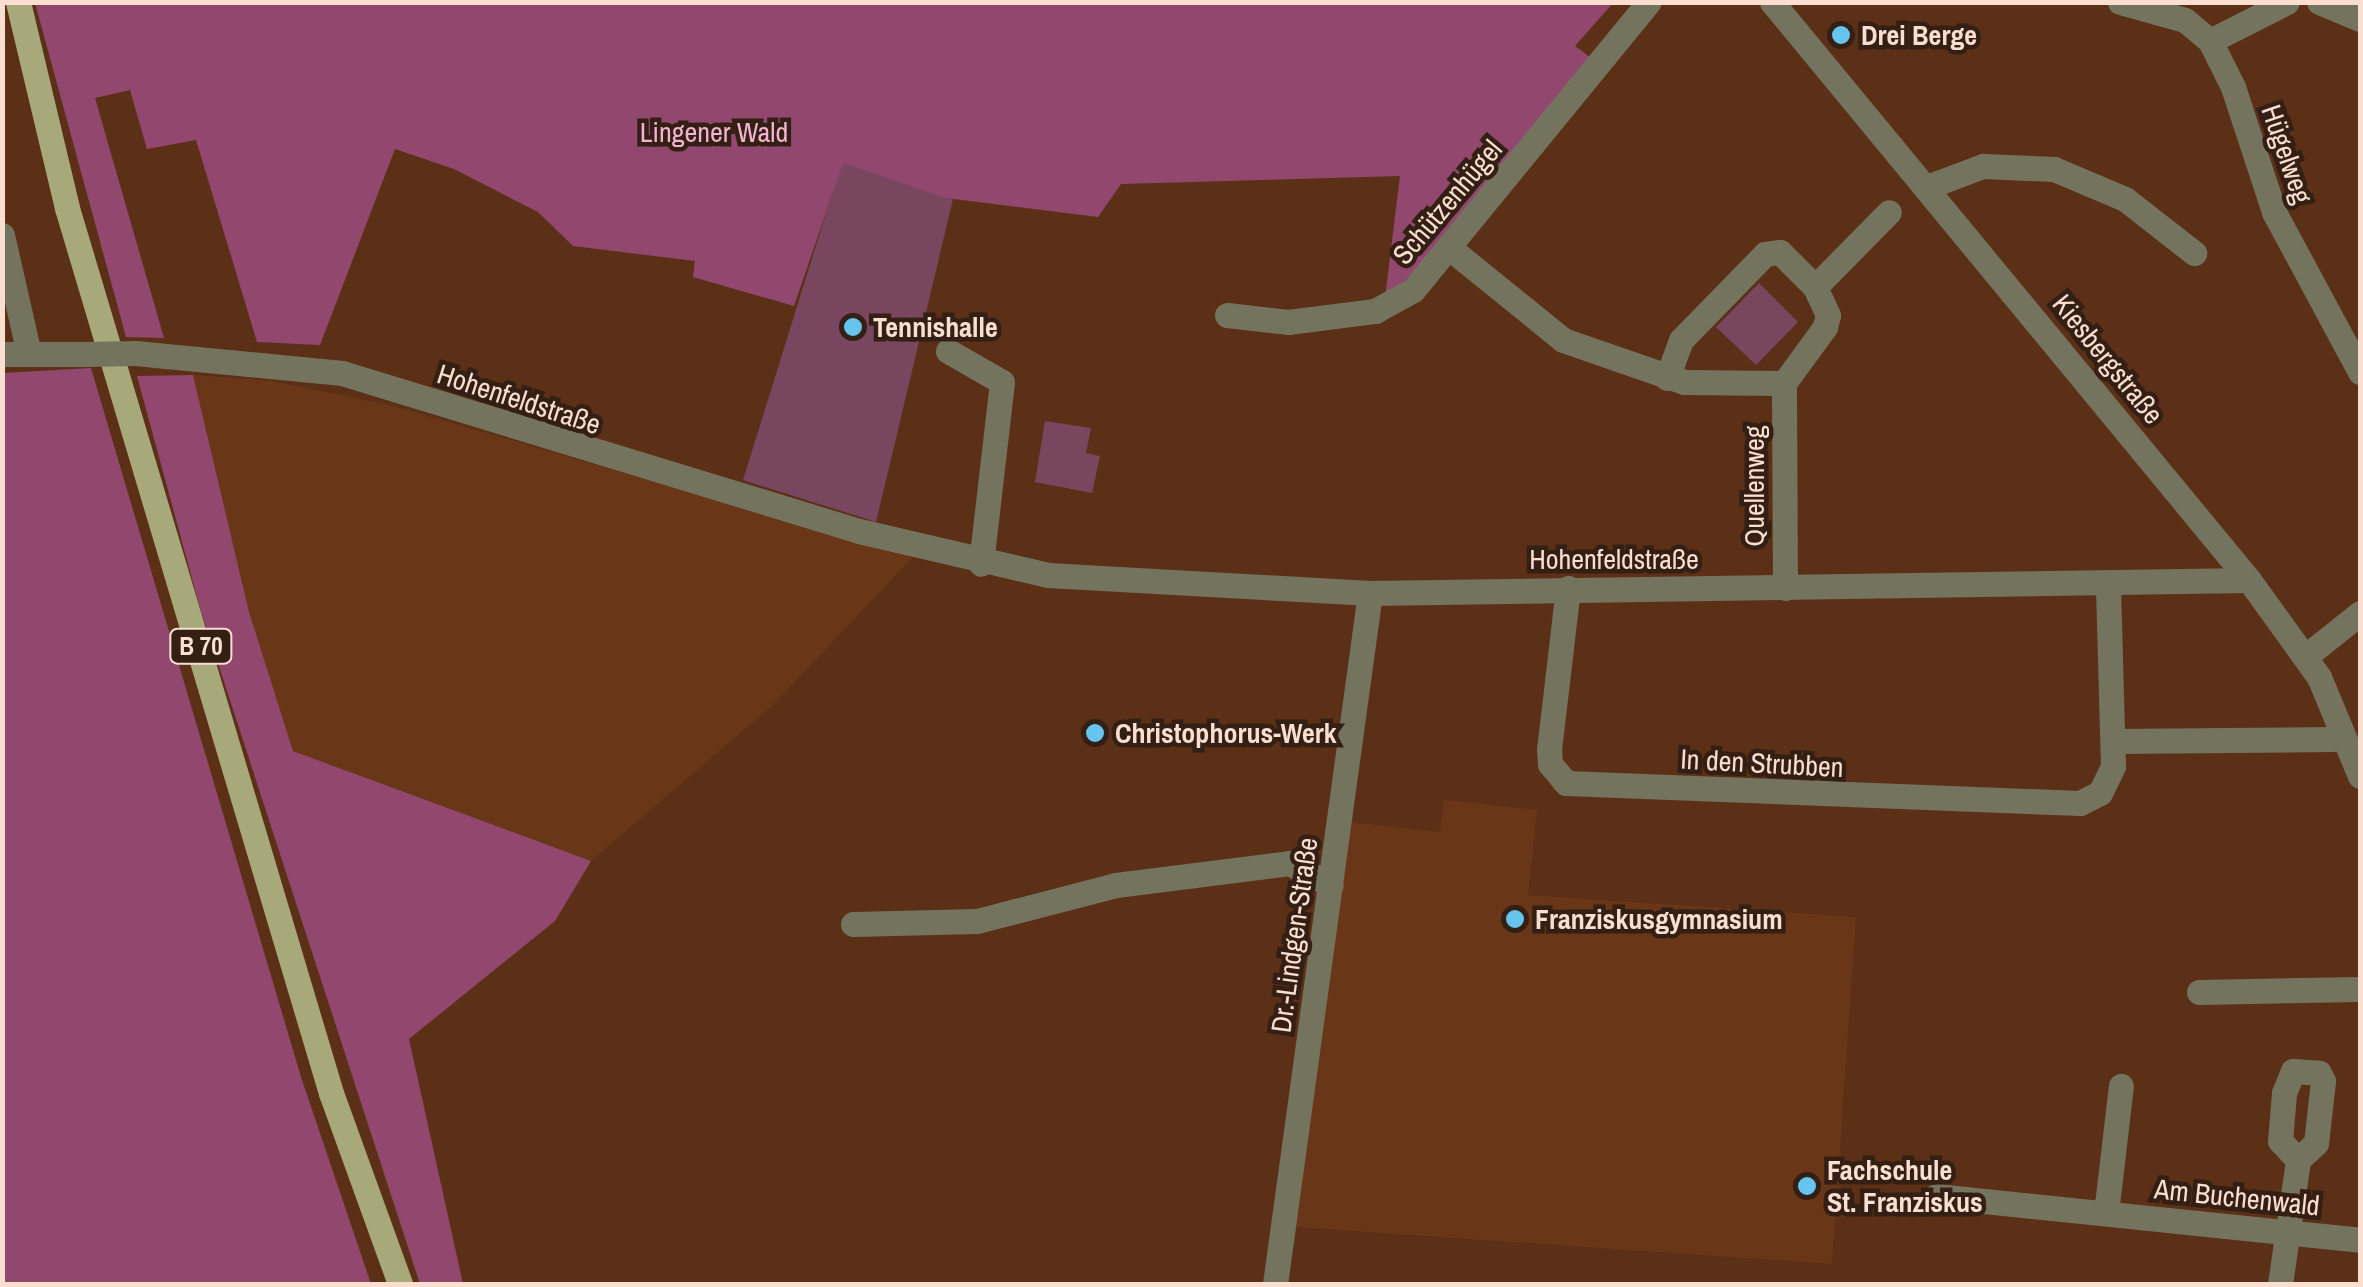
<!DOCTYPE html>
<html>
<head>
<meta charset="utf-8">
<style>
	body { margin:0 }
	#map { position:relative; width:2363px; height:1287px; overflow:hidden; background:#5c3017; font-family:"Archivo Narrow",sans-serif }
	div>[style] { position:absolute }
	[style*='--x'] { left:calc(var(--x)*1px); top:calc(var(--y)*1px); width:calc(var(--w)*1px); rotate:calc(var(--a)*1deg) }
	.built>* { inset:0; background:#693618 }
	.green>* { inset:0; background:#794660 }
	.forest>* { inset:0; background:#92476f }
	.minor>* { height:25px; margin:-12.5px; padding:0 12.5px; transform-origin:12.5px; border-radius:12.5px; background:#74745e }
	.major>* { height:25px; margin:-12.5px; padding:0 12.5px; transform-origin:12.5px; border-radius:12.5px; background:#a8a97b }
	.minor-bridge>* { height:25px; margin:-12.5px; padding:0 12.5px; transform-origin:12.5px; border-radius:12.5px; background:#74745e }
	.dots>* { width:28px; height:28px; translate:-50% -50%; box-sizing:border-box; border:5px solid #331f14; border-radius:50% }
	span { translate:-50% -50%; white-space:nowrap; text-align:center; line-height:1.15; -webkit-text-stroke:9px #331f14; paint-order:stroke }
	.shield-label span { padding:2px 8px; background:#331f14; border:2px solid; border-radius:8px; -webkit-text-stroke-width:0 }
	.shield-label { font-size:25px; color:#fadecf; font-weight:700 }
	.poi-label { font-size:28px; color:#fadecf; font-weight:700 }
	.left { translate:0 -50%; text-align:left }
	.park-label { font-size:28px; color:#f4b3d2 }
	.street-label { font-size:28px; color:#fadecf }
	.frame { position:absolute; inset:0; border:5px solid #fadecf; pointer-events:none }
</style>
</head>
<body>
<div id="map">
	<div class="built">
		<i style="clip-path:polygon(193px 375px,272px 381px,394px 406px,913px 557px,772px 706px,591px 861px,293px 751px,249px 612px)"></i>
		<i style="clip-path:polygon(1444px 800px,1537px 810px,1528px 895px,1856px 917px,1832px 1264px,1294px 1227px,1348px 822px,1440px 832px)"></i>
	</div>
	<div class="green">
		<i style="clip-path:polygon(842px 162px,953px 199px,876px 522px,743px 480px)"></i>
		<i style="clip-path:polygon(1759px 283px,1798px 322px,1756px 365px,1716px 327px)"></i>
		<i style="clip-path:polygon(1045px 421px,1091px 428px,1086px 453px,1100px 456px,1092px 493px,1035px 482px)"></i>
	</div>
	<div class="forest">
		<i style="clip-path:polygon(35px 3px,1613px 3px,1575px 46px,1590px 57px,1469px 224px,1385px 298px,1400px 176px,1121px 184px,1098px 217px,946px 198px,843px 163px,794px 306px,693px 277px,695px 261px,573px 246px,538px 212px,454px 169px,395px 149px,320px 345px,257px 342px,196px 140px,147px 149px,130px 90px,95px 98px,164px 338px,126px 337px)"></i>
		<i style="clip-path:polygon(91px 368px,301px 1077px,371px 1284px,3px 1284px,3px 373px)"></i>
		<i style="clip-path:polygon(193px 375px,249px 612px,293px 751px,591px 861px,555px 921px,409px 1039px,463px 1284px,420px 1284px,200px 608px,137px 376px)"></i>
	</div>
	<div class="minor">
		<i style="--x:1772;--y:2;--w:749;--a:50.47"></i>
		<i style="--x:2249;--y:580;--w:120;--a:54.2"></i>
		<i style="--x:2319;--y:677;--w:107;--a:67.5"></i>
		<i style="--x:2120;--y:2;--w:67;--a:15.5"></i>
		<i style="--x:2185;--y:20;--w:33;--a:40"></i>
		<i style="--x:2210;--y:41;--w:51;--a:63.4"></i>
		<i style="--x:2233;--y:87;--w:132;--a:71.8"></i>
		<i style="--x:2274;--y:212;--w:182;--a:61.7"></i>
		<i style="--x:2319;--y:2;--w:44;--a:22.5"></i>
		<i style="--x:2210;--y:41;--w:86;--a:-26.9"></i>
		<i style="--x:1927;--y:187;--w:60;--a:-20.6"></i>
		<i style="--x:1983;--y:166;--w:71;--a:2.4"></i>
		<i style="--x:2054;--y:169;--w:77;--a:22.9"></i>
		<i style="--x:2125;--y:199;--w:88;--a:38"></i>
		<i style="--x:2;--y:235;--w:122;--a:77.2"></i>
		<i style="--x:1452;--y:250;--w:143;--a:39"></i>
		<i style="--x:1563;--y:340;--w:128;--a:19.1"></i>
		<i style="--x:1684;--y:382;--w:100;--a:0.6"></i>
		<i style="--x:1227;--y:315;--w:61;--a:6.5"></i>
		<i style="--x:1288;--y:322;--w:88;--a:-7.2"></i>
		<i style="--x:1375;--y:311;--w:43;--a:-28.9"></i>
		<i style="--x:1413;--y:290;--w:372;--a:-50.7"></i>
		<i style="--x:948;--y:351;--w:62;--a:29.9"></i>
		<i style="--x:1002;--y:382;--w:183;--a:96.6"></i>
		<i style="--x:135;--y:353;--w:208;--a:5.5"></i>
		<i style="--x:342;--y:373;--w:541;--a:16.99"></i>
		<i style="--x:859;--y:531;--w:194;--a:13.1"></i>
		<i style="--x:1048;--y:575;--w:323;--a:3.2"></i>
		<i style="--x:1370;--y:593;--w:879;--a:-0.85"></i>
		<i style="--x:2;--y:354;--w:86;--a:0"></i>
		<i style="--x:1667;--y:378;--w:40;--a:-69.8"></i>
		<i style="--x:1681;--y:340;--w:120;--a:-45.7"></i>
		<i style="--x:1765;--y:254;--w:15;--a:-8"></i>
		<i style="--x:1780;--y:252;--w:49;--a:45"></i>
		<i style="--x:1568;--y:588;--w:162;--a:96.7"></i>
		<i style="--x:1549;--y:749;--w:15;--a:86"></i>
		<i style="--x:1550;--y:764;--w:25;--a:50"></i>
		<i style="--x:1566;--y:783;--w:514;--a:2.23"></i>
		<i style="--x:2080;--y:803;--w:22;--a:-27"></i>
		<i style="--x:2100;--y:793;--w:30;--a:-64"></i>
		<i style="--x:2113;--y:766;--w:180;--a:-91.6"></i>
		<i style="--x:1785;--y:588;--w:205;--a:-90.3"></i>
		<i style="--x:1784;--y:383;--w:69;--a:-53.8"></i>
		<i style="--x:1825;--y:327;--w:12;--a:-76"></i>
		<i style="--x:1828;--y:315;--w:31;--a:-115"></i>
		<i style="--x:1815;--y:287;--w:105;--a:-45.4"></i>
		<i style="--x:2306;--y:656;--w:69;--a:-38.5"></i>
		<i style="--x:2114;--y:741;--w:219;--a:-0.5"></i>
		<i style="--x:853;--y:924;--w:124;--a:-1.4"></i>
		<i style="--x:977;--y:921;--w:144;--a:-14.5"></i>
		<i style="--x:1116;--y:885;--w:174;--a:-7.2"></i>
		<i style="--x:1289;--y:863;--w:47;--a:27.6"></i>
		<i style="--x:2199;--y:992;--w:161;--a:-1.1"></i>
		<i style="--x:2293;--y:1071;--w:26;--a:4"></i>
		<i style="--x:2319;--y:1073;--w:9;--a:63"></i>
		<i style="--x:2323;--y:1081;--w:62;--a:96.4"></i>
		<i style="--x:2316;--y:1143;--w:25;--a:137"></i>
		<i style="--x:2298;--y:1160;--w:26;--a:-133"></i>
		<i style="--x:2280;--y:1141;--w:48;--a:-85.2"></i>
		<i style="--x:2284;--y:1093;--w:24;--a:-68"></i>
		<i style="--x:1936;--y:1196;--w:426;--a:5.9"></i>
		<i style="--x:2106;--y:1213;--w:128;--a:-83.3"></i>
		<i style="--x:1275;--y:1284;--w:697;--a:-82.17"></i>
		<i style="--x:2280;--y:1284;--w:125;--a:-81.7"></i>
	</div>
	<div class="major">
		<i style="--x:18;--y:2;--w:212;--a:76.6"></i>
		<i style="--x:67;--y:208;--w:924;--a:73.39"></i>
		<i style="--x:331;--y:1093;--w:203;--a:70.1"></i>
	</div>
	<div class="minor-bridge">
		<i style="--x:88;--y:354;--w:47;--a:-1.2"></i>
	</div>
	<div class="dots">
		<i style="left:1841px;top:35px;background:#65c5ee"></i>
		<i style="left:853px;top:327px;background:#65c5ee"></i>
		<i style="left:1095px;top:733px;background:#65c5ee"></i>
		<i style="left:1515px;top:919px;background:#65c5ee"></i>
		<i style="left:1807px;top:1186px;background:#65c5ee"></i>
	</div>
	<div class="shield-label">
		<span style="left:201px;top:646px">B 70</span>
	</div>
	<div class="poi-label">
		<span class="left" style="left:1861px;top:35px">Drei Berge</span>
		<span class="left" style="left:873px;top:327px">Tennishalle</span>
		<span class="left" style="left:1115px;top:733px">Christophorus-Werk</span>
		<span class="left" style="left:1535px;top:919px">Franziskusgymnasium</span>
		<span class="left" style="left:1827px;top:1186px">Fachschule<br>St. Franziskus</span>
	</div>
	<div class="park-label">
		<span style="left:714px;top:132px">Lingener Wald</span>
	</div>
	<div class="street-label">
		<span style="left:2287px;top:154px;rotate:71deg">Hügelweg</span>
		<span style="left:1447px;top:202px;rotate:-50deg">Schützenhügel</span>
		<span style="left:2108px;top:359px;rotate:51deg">Kiesbergstraße</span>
		<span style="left:519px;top:399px;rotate:18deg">Hohenfeldstraße</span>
		<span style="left:1754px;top:486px;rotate:-90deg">Quellenweg</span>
		<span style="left:1614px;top:559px">Hohenfeldstraße</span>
		<span style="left:1762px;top:763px;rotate:3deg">In den Strubben</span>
		<span style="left:1294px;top:935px;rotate:-82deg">Dr.-Lindgen-Straße</span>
		<span style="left:2237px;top:1197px;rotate:6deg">Am Buchenwald</span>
	</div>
	<div class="frame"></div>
</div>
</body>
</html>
